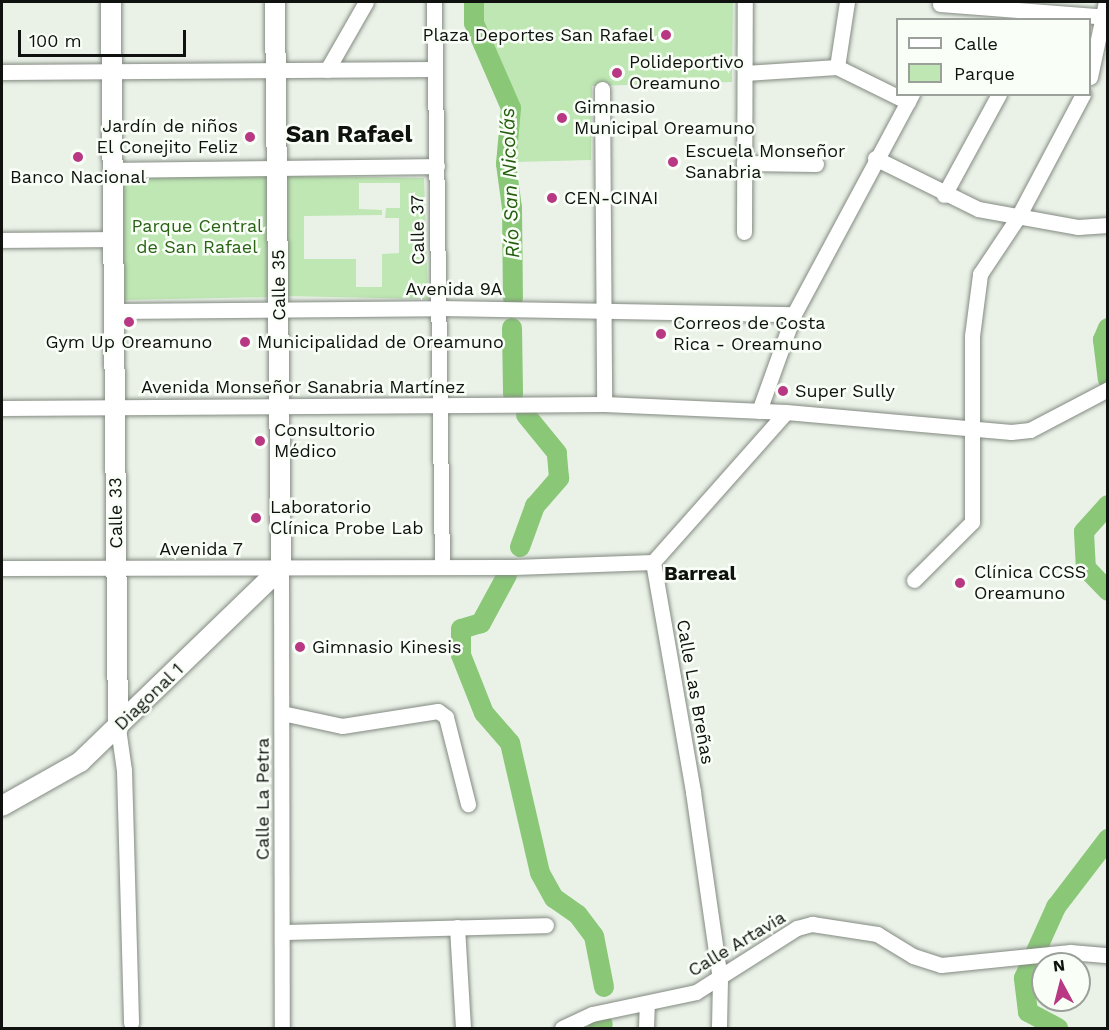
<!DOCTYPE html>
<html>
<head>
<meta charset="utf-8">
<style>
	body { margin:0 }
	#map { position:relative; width:1109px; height:1030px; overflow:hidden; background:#eaf2e8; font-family:"Work Sans",sans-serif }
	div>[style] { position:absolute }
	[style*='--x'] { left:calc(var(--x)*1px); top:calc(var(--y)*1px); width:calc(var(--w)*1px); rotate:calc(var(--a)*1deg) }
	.green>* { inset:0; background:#bee7b3 }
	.river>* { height:20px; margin:-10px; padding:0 10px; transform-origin:10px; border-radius:10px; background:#8ac878 }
	.roads { filter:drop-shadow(0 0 2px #838a81) drop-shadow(0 0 2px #838a81) }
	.minor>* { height:15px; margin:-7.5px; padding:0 7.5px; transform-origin:7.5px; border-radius:7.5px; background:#fff }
	.major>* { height:20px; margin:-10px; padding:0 10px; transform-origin:10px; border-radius:10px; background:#fff }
	.dots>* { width:16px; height:16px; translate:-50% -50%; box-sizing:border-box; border:3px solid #f9fff7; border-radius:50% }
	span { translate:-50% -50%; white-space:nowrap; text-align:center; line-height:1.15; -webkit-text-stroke:5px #f9fff7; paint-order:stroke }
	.poi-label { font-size:18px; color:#0f120e }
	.right { translate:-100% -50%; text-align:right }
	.left { translate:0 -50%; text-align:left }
	.park-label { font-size:18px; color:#2a6315 }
	.street-label { font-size:18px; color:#0f120e }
	.water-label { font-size:20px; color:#235d0c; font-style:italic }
	.neighbourhood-label { font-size:20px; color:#0f120e; font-weight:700 }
	.district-label { font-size:24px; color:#0f120e; font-weight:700 }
	.frame { position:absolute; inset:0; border:3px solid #0f120e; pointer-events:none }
	.legend { position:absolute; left:896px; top:18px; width:195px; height:78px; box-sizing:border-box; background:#f9fff7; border:2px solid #9ba09a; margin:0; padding:8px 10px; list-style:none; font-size:18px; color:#0f120e }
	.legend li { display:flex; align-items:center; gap:12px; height:30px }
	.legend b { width:30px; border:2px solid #9ba09a }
	.north { position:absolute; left:1031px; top:952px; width:60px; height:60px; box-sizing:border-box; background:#f9fff7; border:2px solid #9ba09a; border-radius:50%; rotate:353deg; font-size:16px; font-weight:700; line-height:24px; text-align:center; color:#0f120e }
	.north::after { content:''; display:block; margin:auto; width:21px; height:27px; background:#b83883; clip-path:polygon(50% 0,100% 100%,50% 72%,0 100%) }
	.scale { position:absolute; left:18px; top:30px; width:168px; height:27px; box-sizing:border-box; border:3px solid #0f120e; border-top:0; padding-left:8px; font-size:18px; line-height:21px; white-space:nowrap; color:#0f120e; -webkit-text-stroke:4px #f9fff7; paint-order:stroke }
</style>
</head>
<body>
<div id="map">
	<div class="green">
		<i style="clip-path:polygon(482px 2px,733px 2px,732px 82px,592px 86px,591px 160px,516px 162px,517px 98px,494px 64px,482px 24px)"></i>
		<i style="clip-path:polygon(270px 175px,273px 297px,123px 300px,120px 178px)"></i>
		<i style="clip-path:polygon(evenodd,285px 176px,424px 178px,428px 299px,285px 296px,285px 176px,359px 183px,400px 183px,400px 208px,386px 208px,385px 218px,399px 218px,399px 253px,382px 254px,382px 287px,356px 287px,356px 259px,304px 259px,304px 216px,382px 215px,382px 210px,359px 209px,359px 183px)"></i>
	</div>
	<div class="river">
		<i style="--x:474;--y:2;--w:21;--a:90"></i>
		<i style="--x:474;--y:23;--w:93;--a:66.5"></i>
		<i style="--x:511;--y:108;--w:56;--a:95.1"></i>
		<i style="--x:506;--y:164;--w:44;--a:82.2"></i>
		<i style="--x:512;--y:208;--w:90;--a:89.4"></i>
		<i style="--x:512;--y:328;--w:66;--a:89.1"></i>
		<i style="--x:1108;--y:328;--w:13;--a:113"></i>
		<i style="--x:1103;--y:340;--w:39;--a:83"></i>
		<i style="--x:1108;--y:505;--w:36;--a:132"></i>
		<i style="--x:1084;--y:532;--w:36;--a:87"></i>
		<i style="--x:1086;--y:568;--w:32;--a:46"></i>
		<i style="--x:520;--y:547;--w:44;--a:-69.9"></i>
		<i style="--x:535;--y:506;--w:37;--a:-49"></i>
		<i style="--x:559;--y:478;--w:25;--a:-95"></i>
		<i style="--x:557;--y:453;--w:49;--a:-129.2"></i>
		<i style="--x:507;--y:575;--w:55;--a:118.4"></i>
		<i style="--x:481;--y:623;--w:21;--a:163"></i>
		<i style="--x:461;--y:629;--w:26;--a:90"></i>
		<i style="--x:461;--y:655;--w:62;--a:68.4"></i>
		<i style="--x:484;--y:713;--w:40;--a:49"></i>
		<i style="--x:510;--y:743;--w:133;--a:77"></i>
		<i style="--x:540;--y:873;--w:29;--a:61"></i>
		<i style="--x:554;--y:898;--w:29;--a:35"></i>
		<i style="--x:578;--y:915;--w:26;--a:53"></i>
		<i style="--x:594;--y:936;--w:52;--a:78.9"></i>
		<i style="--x:598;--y:1028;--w:6;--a:-39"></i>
		<i style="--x:1058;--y:1028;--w:34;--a:-152"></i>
		<i style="--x:1028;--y:1012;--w:34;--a:-97"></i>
		<i style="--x:1024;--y:978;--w:78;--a:-65.7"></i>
		<i style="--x:1056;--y:907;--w:86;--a:-52.6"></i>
	</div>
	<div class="roads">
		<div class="minor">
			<i style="--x:434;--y:2;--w:564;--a:89.19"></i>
			<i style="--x:940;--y:4;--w:169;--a:4.4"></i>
			<i style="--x:837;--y:67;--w:66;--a:-81.3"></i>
			<i style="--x:327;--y:70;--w:78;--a:-60.2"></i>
			<i style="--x:2;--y:72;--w:433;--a:-0.4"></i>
			<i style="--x:745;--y:73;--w:92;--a:-3.7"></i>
			<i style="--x:837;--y:67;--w:79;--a:26.2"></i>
			<i style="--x:1090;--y:77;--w:77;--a:-78"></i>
			<i style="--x:602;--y:89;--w:315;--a:89.6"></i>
			<i style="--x:875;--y:158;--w:115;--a:26.3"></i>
			<i style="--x:978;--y:209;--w:102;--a:10.2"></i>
			<i style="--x:1078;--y:227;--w:30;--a:-4"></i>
			<i style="--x:744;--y:163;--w:72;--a:0.8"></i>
			<i style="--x:113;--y:170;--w:324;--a:-0.7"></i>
			<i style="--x:944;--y:195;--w:115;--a:-61.4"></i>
			<i style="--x:744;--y:232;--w:230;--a:-89.8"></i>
			<i style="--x:2;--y:240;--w:111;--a:-0.5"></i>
			<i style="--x:114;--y:311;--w:325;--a:-0.5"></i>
			<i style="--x:439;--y:308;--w:355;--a:1"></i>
			<i style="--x:2;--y:408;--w:602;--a:-0.38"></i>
			<i style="--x:604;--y:404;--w:182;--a:2.5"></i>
			<i style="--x:786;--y:412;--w:226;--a:5.1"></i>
			<i style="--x:1011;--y:432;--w:19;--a:-6"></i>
			<i style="--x:1030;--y:430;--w:88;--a:-27.7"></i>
			<i style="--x:759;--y:411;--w:103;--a:-70.2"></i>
			<i style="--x:794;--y:314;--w:250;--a:-61.8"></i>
			<i style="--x:653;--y:562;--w:233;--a:80.1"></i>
			<i style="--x:693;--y:792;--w:189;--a:81.8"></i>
			<i style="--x:720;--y:979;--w:49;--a:91.2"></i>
			<i style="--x:653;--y:562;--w:200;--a:-48.4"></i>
			<i style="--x:2;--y:568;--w:512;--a:-0.11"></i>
			<i style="--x:514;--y:567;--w:139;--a:-2.1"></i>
			<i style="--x:281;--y:568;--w:460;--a:89.9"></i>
			<i style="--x:914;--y:580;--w:82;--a:-45"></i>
			<i style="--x:972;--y:522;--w:186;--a:-90"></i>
			<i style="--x:972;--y:336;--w:63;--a:-82.6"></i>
			<i style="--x:980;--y:274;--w:69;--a:-56.3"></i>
			<i style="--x:1018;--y:217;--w:139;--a:-62.1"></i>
			<i style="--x:282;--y:713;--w:61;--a:12.2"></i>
			<i style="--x:342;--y:726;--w:97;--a:-8.9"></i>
			<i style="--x:438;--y:711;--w:10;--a:37"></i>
			<i style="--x:446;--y:717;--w:90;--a:75.8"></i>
			<i style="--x:118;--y:728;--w:42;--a:81.9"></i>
			<i style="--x:124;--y:770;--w:253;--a:88.4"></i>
			<i style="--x:457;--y:927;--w:101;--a:86.6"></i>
			<i style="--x:283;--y:932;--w:263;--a:-1.5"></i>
			<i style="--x:562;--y:1028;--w:33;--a:-25"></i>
			<i style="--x:592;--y:1014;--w:106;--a:-11.9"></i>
			<i style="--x:696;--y:992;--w:120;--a:-32.4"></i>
			<i style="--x:797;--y:928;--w:16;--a:-15"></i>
			<i style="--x:812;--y:924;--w:66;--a:8.7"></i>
			<i style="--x:877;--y:934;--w:42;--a:31.4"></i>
			<i style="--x:913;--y:956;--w:29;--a:18"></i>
			<i style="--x:941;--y:965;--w:130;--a:-5.8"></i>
			<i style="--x:1070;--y:952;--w:38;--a:5"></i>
			<i style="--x:646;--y:1028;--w:23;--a:-88"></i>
		</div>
		<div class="major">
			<i style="--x:111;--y:2;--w:726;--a:89.45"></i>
			<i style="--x:2;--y:806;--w:90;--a:-29.4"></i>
			<i style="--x:80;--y:762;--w:279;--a:-44"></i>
			<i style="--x:281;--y:568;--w:566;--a:-90.61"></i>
		</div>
	</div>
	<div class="dots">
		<i style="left:666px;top:35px;background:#b83883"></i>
		<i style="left:617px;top:73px;background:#b83883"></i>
		<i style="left:562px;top:118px;background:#b83883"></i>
		<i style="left:250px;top:137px;background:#b83883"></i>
		<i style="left:78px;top:157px;background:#b83883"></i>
		<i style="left:673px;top:162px;background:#b83883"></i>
		<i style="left:552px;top:198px;background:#b83883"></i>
		<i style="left:129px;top:322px;background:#b83883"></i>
		<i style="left:661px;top:334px;background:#b83883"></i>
		<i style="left:245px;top:342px;background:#b83883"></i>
		<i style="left:783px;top:391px;background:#b83883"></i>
		<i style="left:260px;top:441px;background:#b83883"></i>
		<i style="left:256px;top:518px;background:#b83883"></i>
		<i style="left:960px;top:583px;background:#b83883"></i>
		<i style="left:300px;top:647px;background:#b83883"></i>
	</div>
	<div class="poi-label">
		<span class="right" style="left:654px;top:35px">Plaza Deportes San Rafael</span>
		<span class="left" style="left:629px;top:73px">Polideportivo<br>Oreamuno</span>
		<span class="left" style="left:574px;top:118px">Gimnasio<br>Municipal Oreamuno</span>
		<span class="right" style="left:238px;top:137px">Jardín de niños<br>El Conejito Feliz</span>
		<span class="left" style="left:685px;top:162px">Escuela Monseñor<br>Sanabria</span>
		<span style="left:78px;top:177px">Banco Nacional</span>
		<span class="left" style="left:564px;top:198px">CEN-CINAI</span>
		<span class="left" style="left:673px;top:334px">Correos de Costa<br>Rica - Oreamuno</span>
		<span style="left:129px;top:342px">Gym Up Oreamuno</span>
		<span class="left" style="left:257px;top:342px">Municipalidad de Oreamuno</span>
		<span class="left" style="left:795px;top:391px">Super Sully</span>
		<span class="left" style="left:274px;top:441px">Consultorio<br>Médico</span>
		<span class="left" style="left:270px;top:518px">Laboratorio<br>Clínica Probe Lab</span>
		<span class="left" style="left:974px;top:583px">Clínica CCSS<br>Oreamuno</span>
		<span class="left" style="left:312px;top:647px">Gimnasio Kinesis</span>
	</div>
	<div class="park-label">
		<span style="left:197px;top:237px">Parque Central<br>de San Rafael</span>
	</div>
	<div class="street-label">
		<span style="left:418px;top:230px;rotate:-91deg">Calle 37</span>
		<span style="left:279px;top:285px;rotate:-91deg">Calle 35</span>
		<span style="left:454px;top:289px">Avenida 9A</span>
		<span style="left:303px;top:387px">Avenida Monseñor Sanabria Martínez</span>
		<span style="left:116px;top:513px;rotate:-91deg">Calle 33</span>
		<span style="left:201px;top:549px">Avenida 7</span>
		<span style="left:695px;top:692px;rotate:80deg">Calle Las Breñas</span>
		<span style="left:149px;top:697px;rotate:-44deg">Diagonal 1</span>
		<span style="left:263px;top:799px;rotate:-90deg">Calle La Petra</span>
		<span style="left:737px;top:944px;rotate:-31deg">Calle Artavia</span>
	</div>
	<div class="water-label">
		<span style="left:510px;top:183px;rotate:-92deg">Río San Nicolás</span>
	</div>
	<div class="neighbourhood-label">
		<span style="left:700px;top:573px">Barreal</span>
	</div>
	<div class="district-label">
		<span style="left:349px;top:135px">San Rafael</span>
	</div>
	<div class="frame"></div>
	<ul class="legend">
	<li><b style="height:8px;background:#fff"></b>Calle</li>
	<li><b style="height:16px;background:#bee7b3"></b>Parque</li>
	</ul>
	<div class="north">N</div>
	<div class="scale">100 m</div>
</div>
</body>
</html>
